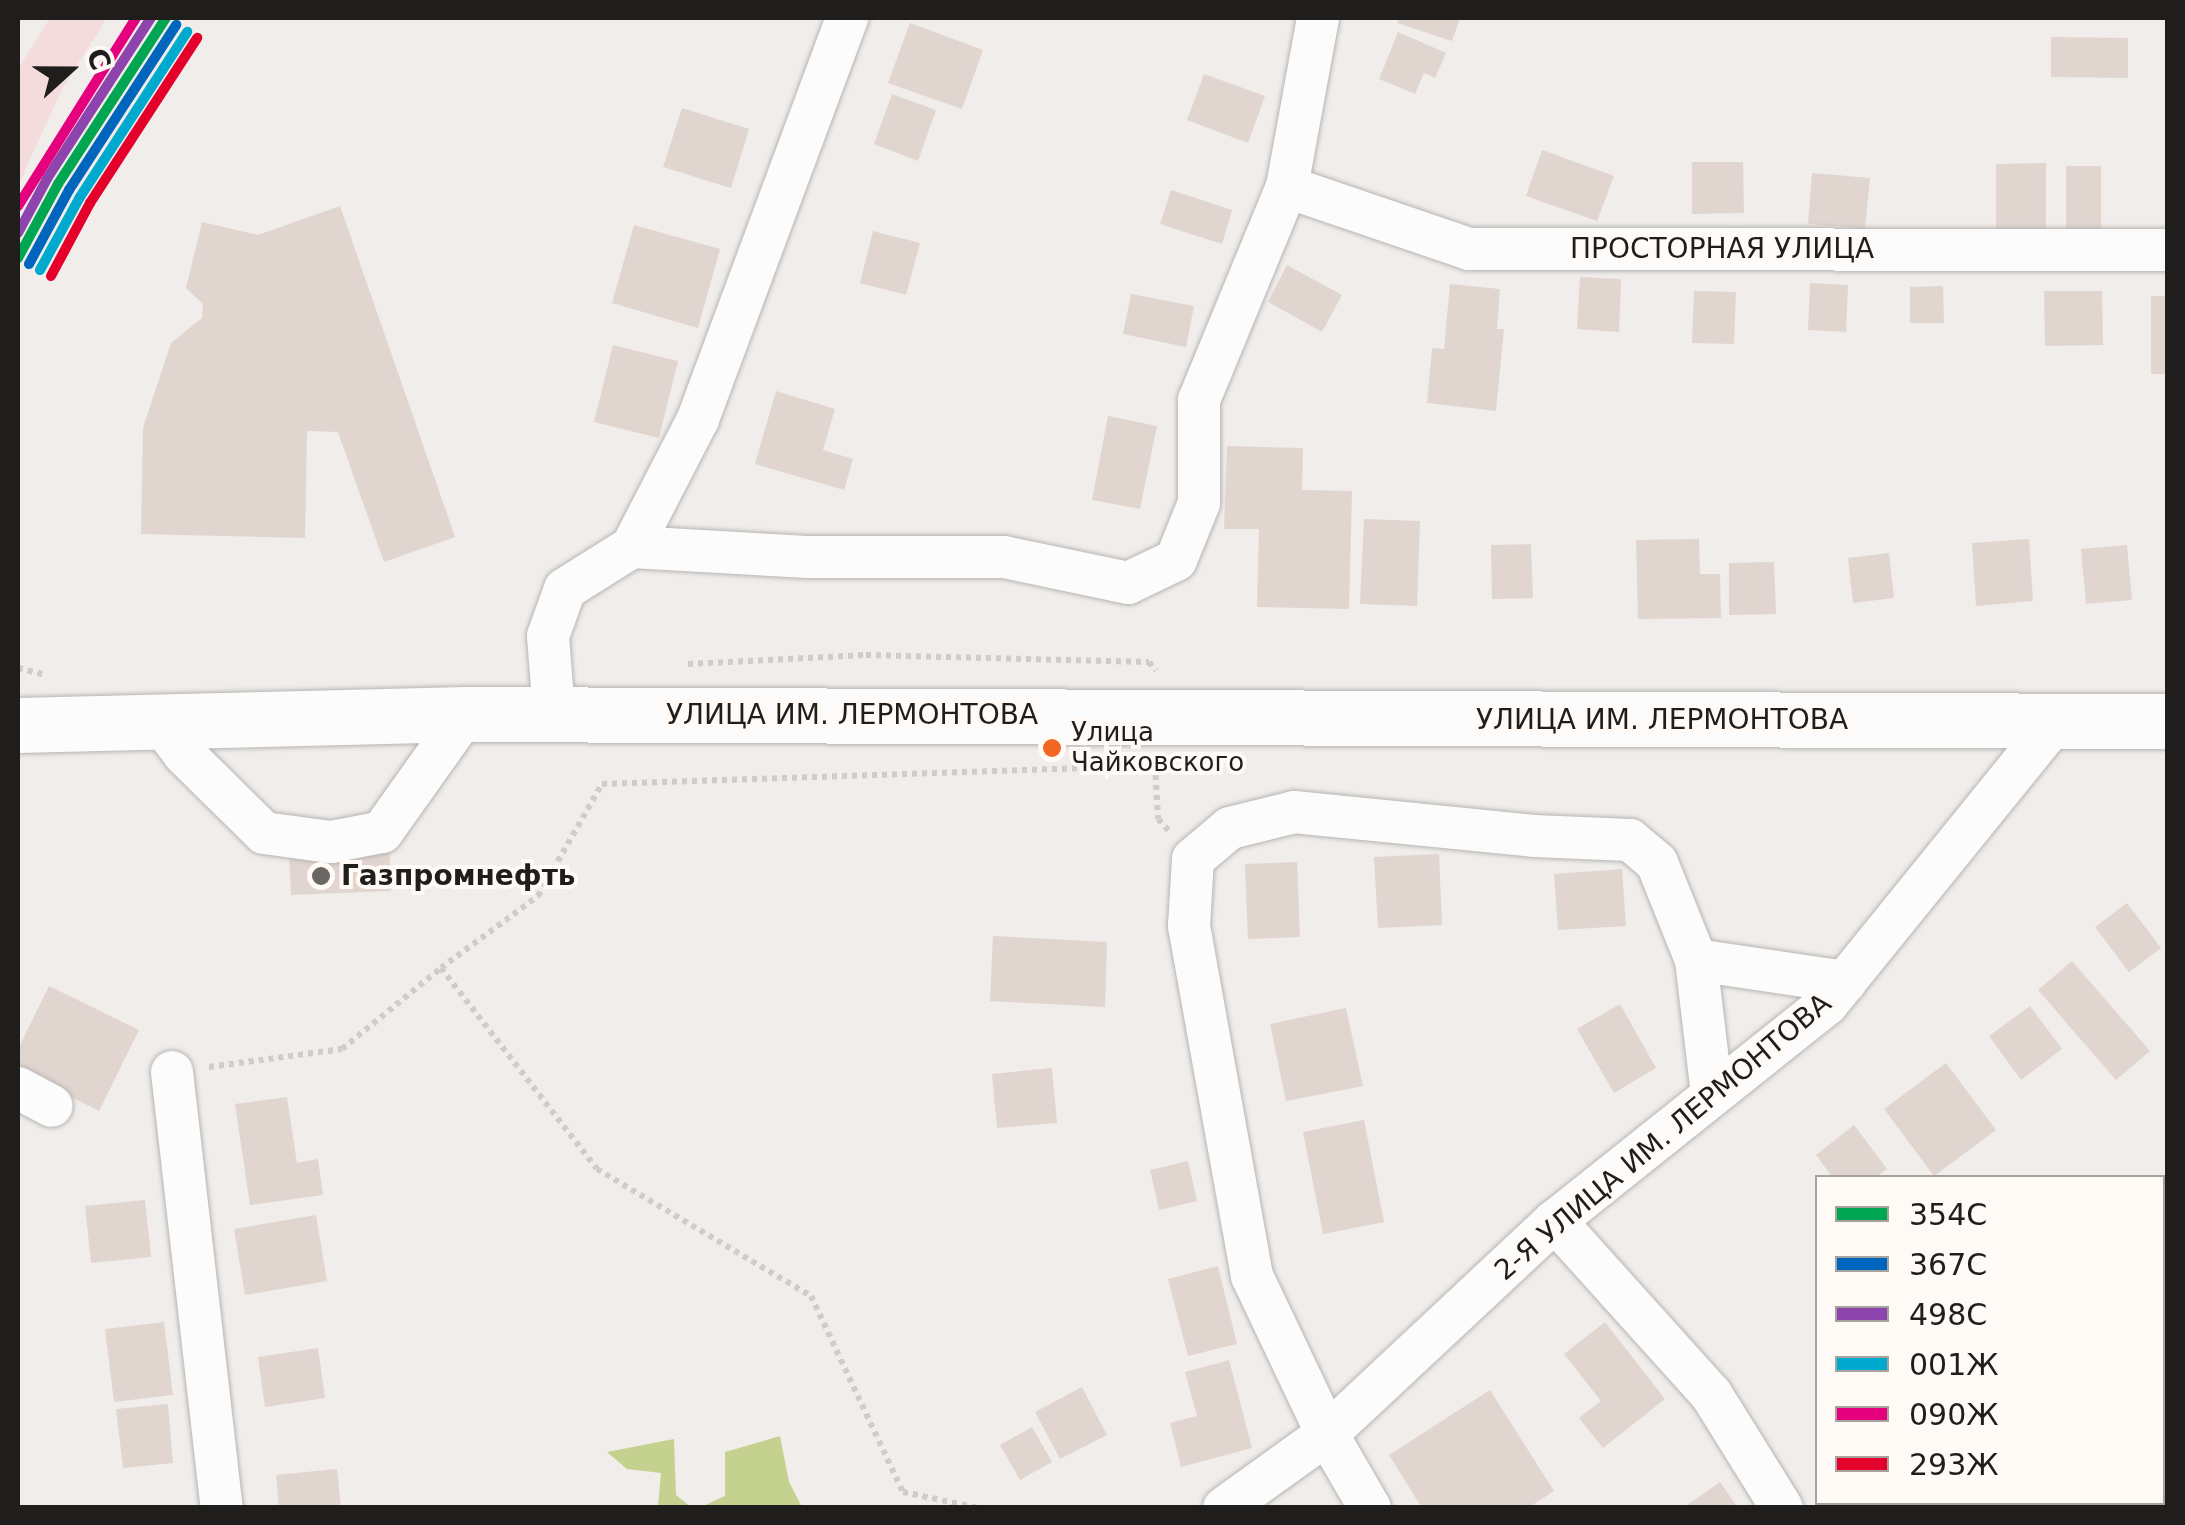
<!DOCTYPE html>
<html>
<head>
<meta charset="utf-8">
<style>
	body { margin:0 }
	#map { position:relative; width:2185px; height:1525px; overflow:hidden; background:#f0edea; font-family:"DejaVu Sans",sans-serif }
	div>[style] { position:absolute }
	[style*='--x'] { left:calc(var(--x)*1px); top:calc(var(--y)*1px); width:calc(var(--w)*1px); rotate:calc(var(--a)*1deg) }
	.green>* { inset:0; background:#f4dbdc }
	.water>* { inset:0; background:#c4d18f }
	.building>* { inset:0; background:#e1d5d0 }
	.path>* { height:6px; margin-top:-3px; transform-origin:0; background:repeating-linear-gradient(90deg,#cecccc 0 5px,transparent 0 10px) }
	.roads { filter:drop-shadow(0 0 2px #b7b5b3) drop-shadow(0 0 2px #b7b5b3) }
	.minor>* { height:42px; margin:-21px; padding:0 21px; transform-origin:21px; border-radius:21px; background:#fdfcfc }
	.highway>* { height:55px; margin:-27.5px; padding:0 27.5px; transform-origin:27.5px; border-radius:27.5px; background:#fdfcfc }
	.rail-1>* { height:10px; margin:-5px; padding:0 5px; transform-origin:5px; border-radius:5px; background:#00a651 }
	.rail-2>* { height:10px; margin:-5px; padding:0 5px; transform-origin:5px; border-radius:5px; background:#0065bd }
	.rail-3>* { height:10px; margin:-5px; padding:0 5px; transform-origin:5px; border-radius:5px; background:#8e44ad }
	.rail-4>* { height:10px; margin:-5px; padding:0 5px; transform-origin:5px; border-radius:5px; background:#00a9ce }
	.rail-5>* { height:10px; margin:-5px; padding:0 5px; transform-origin:5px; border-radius:5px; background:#e5007d }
	.rail-6>* { height:10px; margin:-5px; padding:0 5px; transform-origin:5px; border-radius:5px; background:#e4002b }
	.dots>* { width:28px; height:28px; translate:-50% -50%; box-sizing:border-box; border:5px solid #fffaf5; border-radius:50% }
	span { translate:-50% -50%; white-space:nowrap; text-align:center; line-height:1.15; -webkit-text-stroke:8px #fffaf5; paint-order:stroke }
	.bus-label { font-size:26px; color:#201e1c }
	.left { translate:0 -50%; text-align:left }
	.street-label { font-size:28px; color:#201e1c }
	.poi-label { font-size:28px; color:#201e1c; font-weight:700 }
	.frame { position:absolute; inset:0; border:20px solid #201e1c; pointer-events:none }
	.legend { position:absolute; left:1815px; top:1175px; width:350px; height:330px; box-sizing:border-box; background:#fffaf5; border:2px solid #a6a29e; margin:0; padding:12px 18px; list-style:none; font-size:30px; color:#201e1c }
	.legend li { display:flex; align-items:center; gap:20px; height:50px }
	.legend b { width:50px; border:2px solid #a6a29e }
	.north { position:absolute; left:20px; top:20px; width:100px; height:100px; -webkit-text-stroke:8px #fffaf5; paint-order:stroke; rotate:69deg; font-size:28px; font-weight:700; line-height:40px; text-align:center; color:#201e1c }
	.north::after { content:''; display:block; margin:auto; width:35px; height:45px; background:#201e1c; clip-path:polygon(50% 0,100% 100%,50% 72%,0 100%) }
</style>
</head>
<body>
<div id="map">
	<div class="green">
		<i style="clip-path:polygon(50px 18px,107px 18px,62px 89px,18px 186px,18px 69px)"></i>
	</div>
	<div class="water">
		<i style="clip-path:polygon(780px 1436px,789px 1482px,802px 1507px,701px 1507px,725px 1496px,725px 1452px)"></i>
		<i style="clip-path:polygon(674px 1439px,676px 1495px,691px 1507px,658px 1507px,661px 1473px,627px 1469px,607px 1452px)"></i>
	</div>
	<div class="building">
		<i style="clip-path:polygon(1399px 18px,1460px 18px,1452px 41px,1397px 23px)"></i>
		<i style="clip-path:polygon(910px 23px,983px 50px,962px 109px,888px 83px)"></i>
		<i style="clip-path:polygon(1398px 32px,1446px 53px,1435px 78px,1424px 73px,1415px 94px,1379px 79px)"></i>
		<i style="clip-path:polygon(2051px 37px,2128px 38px,2128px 78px,2051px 77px)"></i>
		<i style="clip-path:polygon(1204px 74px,1265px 96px,1248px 143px,1187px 120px)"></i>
		<i style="clip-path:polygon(892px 94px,936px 110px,918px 161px,874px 144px)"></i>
		<i style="clip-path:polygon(682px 108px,749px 129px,731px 188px,663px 167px)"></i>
		<i style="clip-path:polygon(1542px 150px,1614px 176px,1597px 221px,1526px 196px)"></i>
		<i style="clip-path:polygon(1692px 162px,1743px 162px,1744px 213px,1692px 214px)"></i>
		<i style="clip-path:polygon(2046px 163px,2046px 230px,1996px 230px,1996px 164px)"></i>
		<i style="clip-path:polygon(2066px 166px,2101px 166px,2101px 238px,2066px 237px)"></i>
		<i style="clip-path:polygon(1812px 173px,1870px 178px,1865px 229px,1808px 224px)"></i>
		<i style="clip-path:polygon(1171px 190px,1232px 210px,1222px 244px,1160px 224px)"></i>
		<i style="clip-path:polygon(340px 206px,455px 537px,384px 562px,338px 432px,307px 431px,305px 538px,141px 534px,143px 428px,171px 343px,202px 318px,203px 304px,186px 288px,202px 222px,258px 235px)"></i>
		<i style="clip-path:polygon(634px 225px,720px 249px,698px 328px,612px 303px)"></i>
		<i style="clip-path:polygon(873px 231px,920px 243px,906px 295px,860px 283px)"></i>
		<i style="clip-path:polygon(1287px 265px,1342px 295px,1322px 332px,1268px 302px)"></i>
		<i style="clip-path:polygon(1580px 277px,1621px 279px,1619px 332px,1577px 329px)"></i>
		<i style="clip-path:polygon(1810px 283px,1848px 285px,1846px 332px,1808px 330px)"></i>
		<i style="clip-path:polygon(1450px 284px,1500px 289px,1497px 329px,1504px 329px,1496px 411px,1427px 403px,1432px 348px,1444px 349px)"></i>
		<i style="clip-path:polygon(1943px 286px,1944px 323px,1910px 323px,1910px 287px)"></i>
		<i style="clip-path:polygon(1694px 291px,1736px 292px,1734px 344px,1692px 343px)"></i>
		<i style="clip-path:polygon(2044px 291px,2102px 291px,2103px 345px,2045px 346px)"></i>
		<i style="clip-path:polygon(1131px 294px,1194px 306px,1186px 347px,1123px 334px)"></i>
		<i style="clip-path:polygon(2151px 296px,2168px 296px,2168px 374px,2151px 374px)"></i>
		<i style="clip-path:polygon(613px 345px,678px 361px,659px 438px,594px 422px)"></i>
		<i style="clip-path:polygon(776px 391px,835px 409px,823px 450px,853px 459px,844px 490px,755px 464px)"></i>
		<i style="clip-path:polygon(1108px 416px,1157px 426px,1140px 509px,1092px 500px)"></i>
		<i style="clip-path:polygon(1227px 446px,1303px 448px,1302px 490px,1352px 491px,1349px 609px,1257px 607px,1259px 529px,1224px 529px)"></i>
		<i style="clip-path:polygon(1364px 519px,1420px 521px,1417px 606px,1360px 604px)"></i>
		<i style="clip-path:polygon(1699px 539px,1700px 574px,1720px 574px,1721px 618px,1638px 619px,1636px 540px)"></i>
		<i style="clip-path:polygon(2029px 539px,2033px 601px,1976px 606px,1972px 543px)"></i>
		<i style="clip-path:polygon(1531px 544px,1533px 598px,1492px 599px,1491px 545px)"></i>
		<i style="clip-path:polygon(2127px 545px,2132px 600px,2086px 604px,2081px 549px)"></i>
		<i style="clip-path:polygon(1889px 553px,1894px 598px,1853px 603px,1848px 558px)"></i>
		<i style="clip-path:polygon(1774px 562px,1776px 614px,1729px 615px,1729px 563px)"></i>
		<i style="clip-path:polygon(389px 844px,391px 891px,291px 895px,289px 849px)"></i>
		<i style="clip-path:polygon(1439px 854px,1442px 925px,1378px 928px,1374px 857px)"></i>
		<i style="clip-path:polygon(1297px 862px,1300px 937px,1248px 939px,1245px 864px)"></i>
		<i style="clip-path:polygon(1622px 869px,1626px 926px,1558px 930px,1554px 874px)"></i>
		<i style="clip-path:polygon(2127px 903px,2161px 948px,2129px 972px,2095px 927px)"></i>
		<i style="clip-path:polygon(993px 936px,1107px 942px,1105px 1007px,990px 1001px)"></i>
		<i style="clip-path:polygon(2072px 961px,2150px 1051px,2116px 1080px,2038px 990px)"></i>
		<i style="clip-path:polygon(49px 986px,139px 1030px,99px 1111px,18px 1070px,18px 1049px)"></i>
		<i style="clip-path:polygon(1620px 1004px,1656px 1068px,1614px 1093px,1577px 1029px)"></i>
		<i style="clip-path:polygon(2030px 1006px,2062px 1049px,2021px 1080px,1989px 1036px)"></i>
		<i style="clip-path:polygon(1346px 1008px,1363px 1086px,1286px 1101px,1270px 1024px)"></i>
		<i style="clip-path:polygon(1946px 1063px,1996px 1130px,1934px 1176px,1884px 1109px)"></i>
		<i style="clip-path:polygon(1052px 1068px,1057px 1123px,997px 1128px,992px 1074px)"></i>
		<i style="clip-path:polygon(287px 1097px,297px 1163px,318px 1159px,323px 1195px,250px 1205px,235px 1104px)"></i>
		<i style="clip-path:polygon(1364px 1120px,1384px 1222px,1323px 1234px,1303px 1132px)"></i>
		<i style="clip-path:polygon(1854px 1125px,1887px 1169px,1875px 1178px,1833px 1178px,1816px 1155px)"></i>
		<i style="clip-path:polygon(1188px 1161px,1197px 1201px,1159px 1210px,1150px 1170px)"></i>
		<i style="clip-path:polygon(145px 1200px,151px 1257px,91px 1263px,85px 1206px)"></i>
		<i style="clip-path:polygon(316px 1215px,327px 1281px,245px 1295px,234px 1229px)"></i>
		<i style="clip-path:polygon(1218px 1266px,1237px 1344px,1188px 1356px,1168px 1279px)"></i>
		<i style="clip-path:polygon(164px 1322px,173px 1395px,114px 1402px,105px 1329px)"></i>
		<i style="clip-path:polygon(1605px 1322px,1665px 1399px,1603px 1448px,1579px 1418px,1601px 1401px,1564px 1354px)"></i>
		<i style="clip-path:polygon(318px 1348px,325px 1398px,265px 1407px,258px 1357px)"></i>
		<i style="clip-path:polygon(1229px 1360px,1252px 1448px,1181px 1467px,1170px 1423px,1197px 1416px,1185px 1372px)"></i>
		<i style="clip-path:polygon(1082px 1387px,1107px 1435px,1060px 1459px,1035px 1412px)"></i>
		<i style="clip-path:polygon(1490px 1390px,1554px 1491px,1528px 1508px,1422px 1508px,1389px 1455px)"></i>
		<i style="clip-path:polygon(168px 1404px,173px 1463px,123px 1468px,116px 1409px)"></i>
		<i style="clip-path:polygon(1032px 1427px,1052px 1462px,1020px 1480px,1000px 1445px)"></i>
		<i style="clip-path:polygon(337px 1469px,341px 1508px,279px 1508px,276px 1475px)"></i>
		<i style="clip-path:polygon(1720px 1482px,1738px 1508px,1683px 1508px)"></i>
	</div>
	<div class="path">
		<i style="--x:688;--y:664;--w:178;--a:-2.9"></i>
		<i style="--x:866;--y:655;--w:283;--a:1.4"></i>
		<i style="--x:1149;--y:662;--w:11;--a:52"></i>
		<i style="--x:18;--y:668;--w:29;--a:14"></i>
		<i style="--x:1155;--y:765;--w:54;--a:86.8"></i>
		<i style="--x:1158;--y:819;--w:16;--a:47"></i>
		<i style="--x:441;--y:968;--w:121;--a:-36.6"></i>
		<i style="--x:538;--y:896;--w:129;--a:-60.3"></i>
		<i style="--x:602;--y:784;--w:485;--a:-1.9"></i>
		<i style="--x:209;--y:1067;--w:134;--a:-7.7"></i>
		<i style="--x:342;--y:1049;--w:128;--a:-39.3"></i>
		<i style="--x:441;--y:968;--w:254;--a:52.2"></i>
		<i style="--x:597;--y:1169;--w:249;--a:30.7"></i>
		<i style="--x:811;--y:1296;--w:217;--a:64.9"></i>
		<i style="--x:903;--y:1492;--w:78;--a:11.9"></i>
	</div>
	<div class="roads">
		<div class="minor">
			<i style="--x:1287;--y:187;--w:192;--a:18.8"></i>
			<i style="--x:1469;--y:249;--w:699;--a:0.08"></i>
			<i style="--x:632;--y:547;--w:175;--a:3.3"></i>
			<i style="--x:807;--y:557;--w:197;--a:0"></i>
			<i style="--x:1004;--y:557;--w:127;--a:11.8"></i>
			<i style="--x:1128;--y:583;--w:53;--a:-25.6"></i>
			<i style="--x:1176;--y:560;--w:61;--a:-68"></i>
			<i style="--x:1199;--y:503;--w:103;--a:-90"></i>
			<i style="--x:1199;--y:400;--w:230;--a:-67.6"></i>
			<i style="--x:1287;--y:187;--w:172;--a:-79.6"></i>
			<i style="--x:554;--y:714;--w:78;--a:-94.4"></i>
			<i style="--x:548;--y:636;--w:50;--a:-70.1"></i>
			<i style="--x:565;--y:589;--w:79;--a:-32.1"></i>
			<i style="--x:632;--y:547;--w:144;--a:-62.7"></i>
			<i style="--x:698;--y:419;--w:428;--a:-69.6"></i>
			<i style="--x:160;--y:722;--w:40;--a:53"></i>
			<i style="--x:184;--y:754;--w:112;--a:44.6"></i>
			<i style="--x:264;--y:833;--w:68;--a:7.7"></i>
			<i style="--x:331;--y:842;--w:52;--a:-11.1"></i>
			<i style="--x:382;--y:832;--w:145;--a:-54.6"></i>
			<i style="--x:1696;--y:960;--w:151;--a:8.4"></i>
			<i style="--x:172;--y:1072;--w:439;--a:83.5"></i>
			<i style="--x:18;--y:1088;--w:38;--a:28"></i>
			<i style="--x:1555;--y:1221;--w:233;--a:48"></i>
			<i style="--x:1711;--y:1394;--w:134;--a:58.1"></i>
			<i style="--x:2162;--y:1423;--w:7;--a:-34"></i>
			<i style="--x:1224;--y:1508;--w:127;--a:-35.7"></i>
			<i style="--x:1327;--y:1434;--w:312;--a:-43.1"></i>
			<i style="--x:1555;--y:1221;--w:348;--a:-38.6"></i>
			<i style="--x:1827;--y:1004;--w:363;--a:-51"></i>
			<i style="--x:1370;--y:1508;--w:86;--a:-120.2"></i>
			<i style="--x:1327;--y:1434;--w:175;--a:-115.4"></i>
			<i style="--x:1252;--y:1276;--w:356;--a:-100.2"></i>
			<i style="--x:1189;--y:926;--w:67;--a:-86.6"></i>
			<i style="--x:1193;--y:859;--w:48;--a:-40"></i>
			<i style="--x:1230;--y:828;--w:66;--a:-14"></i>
			<i style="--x:1294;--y:812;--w:241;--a:5.7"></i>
			<i style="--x:1534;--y:836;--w:96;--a:2.4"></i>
			<i style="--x:1630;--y:840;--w:35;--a:40"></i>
			<i style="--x:1657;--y:863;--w:105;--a:68.1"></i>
			<i style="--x:1696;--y:960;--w:135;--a:83.2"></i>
			<i style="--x:2063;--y:1508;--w:8;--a:-45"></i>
		</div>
		<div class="highway">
			<i style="--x:18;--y:725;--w:448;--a:-1.4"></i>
			<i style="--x:466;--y:714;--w:1702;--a:0.24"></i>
		</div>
	</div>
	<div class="rail-1">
		<i style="--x:18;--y:258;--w:84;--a:-61.6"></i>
		<i style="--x:58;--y:184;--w:198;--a:-57"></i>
	</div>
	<div class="rail-2">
		<i style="--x:29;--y:264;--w:84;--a:-61.6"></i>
		<i style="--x:69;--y:190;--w:197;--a:-57"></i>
	</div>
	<div class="rail-3">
		<i style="--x:18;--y:233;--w:64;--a:-61.8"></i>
		<i style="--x:48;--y:177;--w:189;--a:-57.1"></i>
	</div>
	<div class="rail-4">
		<i style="--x:40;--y:270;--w:83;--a:-61.3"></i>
		<i style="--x:80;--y:197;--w:197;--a:-57"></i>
	</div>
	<div class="rail-5">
		<i style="--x:18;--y:206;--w:222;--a:-57.9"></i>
	</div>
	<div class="rail-6">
		<i style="--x:51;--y:276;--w:83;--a:-61.9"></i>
		<i style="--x:90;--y:203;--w:197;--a:-57"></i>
	</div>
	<div class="dots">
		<i style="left:1052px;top:748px;background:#f26522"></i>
		<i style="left:321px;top:876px;background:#696664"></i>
	</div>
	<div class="bus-label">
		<span class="left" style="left:1071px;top:748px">Улица<br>Чайковского</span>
	</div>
	<div class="street-label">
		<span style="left:1722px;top:249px">ПРОСТОРНАЯ УЛИЦА</span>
		<span style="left:852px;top:715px">УЛИЦА ИМ. ЛЕРМОНТОВА</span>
		<span style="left:1662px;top:720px">УЛИЦА ИМ. ЛЕРМОНТОВА</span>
		<span style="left:1663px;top:1137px;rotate:-40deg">2-Я УЛИЦА ИМ. ЛЕРМОНТОВА</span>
	</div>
	<div class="poi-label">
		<span class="left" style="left:341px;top:876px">Газпромнефть</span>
	</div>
	<div class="frame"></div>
	<ul class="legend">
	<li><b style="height:12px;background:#00a651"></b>354С</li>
	<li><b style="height:12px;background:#0065bd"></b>367С</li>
	<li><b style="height:12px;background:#8e44ad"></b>498С</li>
	<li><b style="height:12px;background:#00a9ce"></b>001Ж</li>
	<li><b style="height:12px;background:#e5007d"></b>090Ж</li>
	<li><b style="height:12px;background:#e4002b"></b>293Ж</li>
	</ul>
	<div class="north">С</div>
</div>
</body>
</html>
